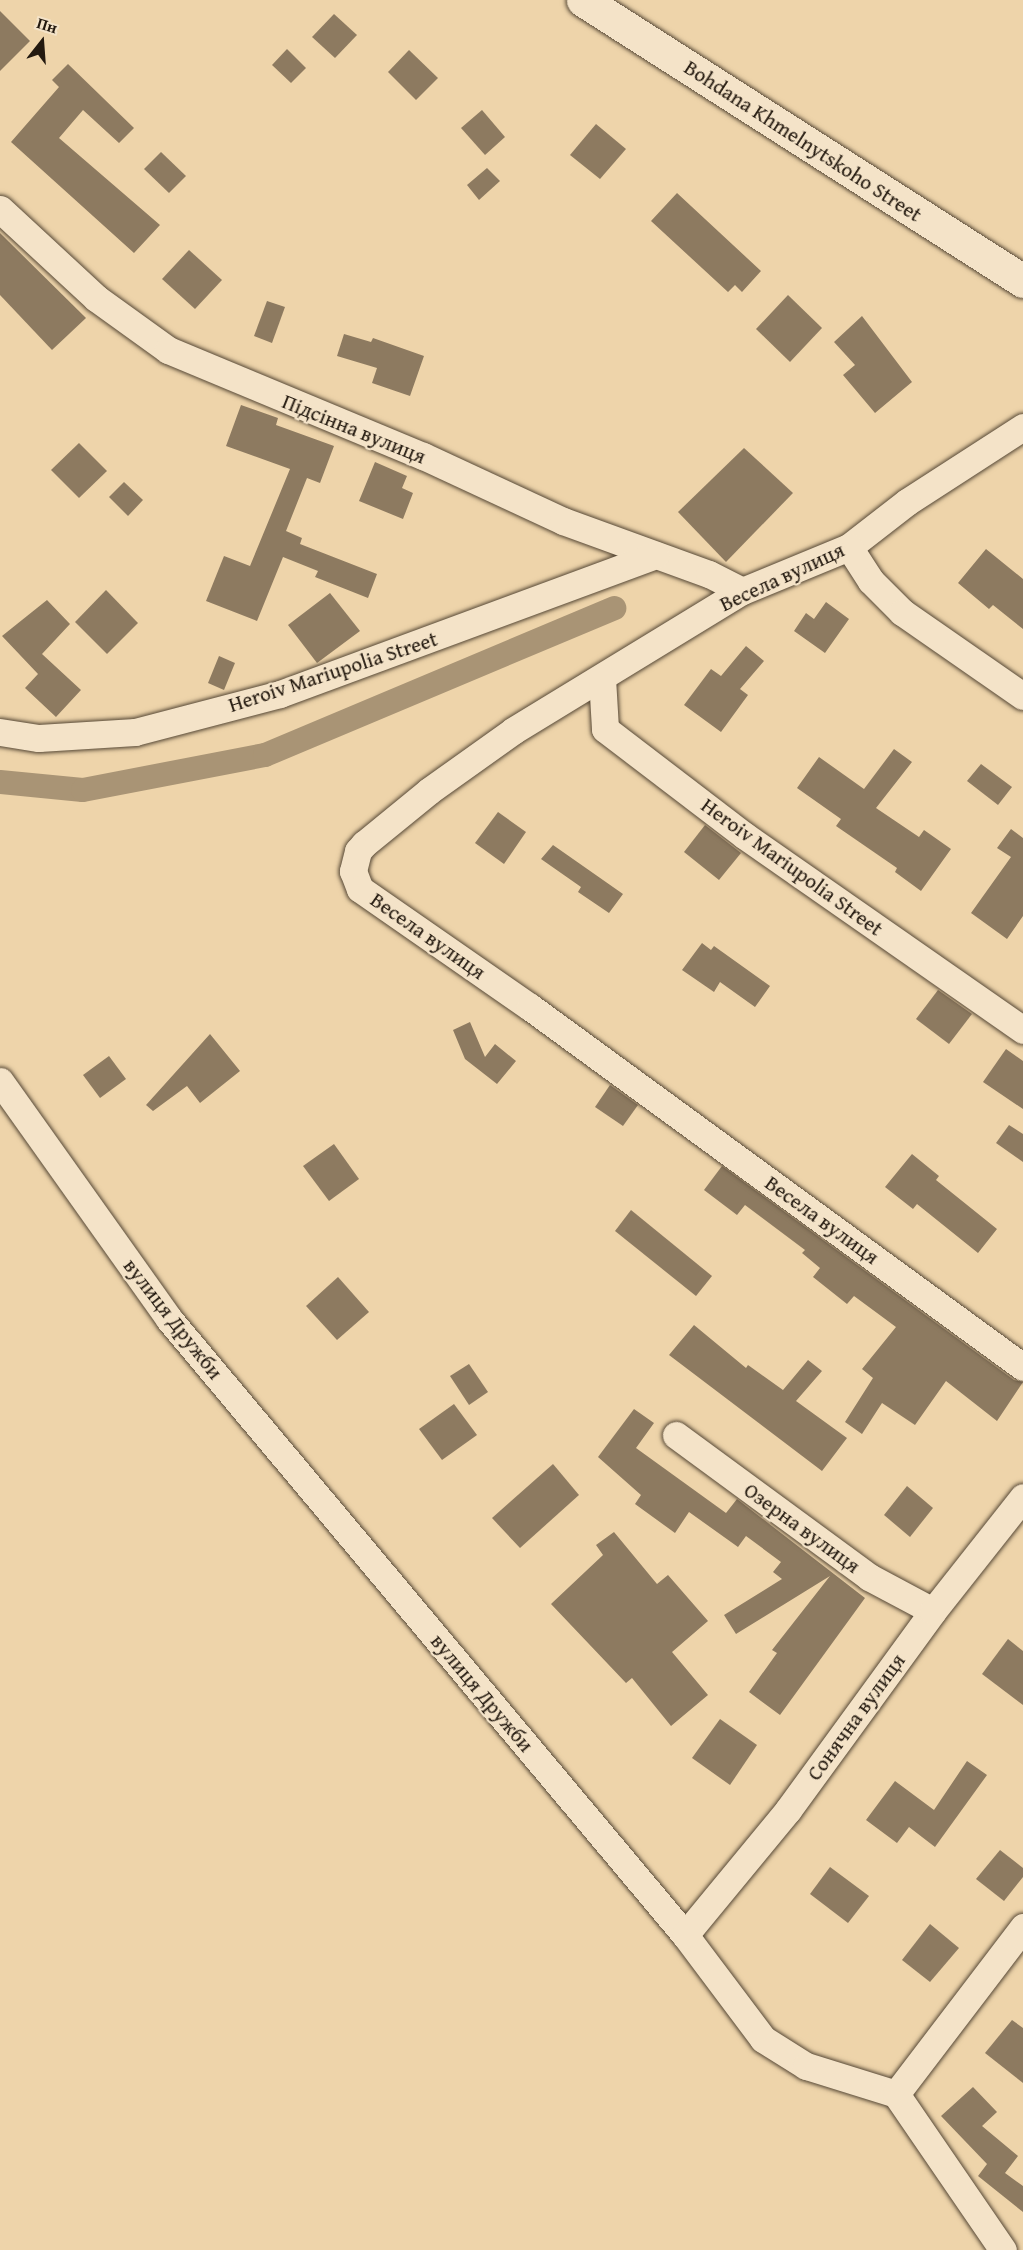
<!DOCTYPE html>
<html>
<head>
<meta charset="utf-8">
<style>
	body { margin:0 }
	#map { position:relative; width:1023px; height:2250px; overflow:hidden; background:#eed4aa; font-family:"Gentium Book Plus",serif }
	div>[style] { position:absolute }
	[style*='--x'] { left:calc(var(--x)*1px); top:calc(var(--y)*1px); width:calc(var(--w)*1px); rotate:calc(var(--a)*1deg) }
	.canal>* { height:24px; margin:-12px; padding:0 12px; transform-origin:12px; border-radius:12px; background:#a99475 }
	.building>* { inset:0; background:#8d7a60 }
	.roads { filter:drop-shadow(0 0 2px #564836) drop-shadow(0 0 2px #564836) }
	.minor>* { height:27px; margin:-13.5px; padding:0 13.5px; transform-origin:13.5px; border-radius:13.5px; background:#f4e3c8 }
	.secondary>* { height:33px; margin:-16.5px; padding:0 16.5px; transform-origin:16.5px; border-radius:16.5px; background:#f4e3c8 }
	span { translate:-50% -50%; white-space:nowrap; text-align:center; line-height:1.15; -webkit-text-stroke:4.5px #f4e3c8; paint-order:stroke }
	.street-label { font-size:21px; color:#23190f }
	.north { position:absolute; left:12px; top:12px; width:60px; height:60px; -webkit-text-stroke:4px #f4e3c8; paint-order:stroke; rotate:17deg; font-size:16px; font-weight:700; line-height:24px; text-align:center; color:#23190f }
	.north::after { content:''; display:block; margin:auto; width:21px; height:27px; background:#23190f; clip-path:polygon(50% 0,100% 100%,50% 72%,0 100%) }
</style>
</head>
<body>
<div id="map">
	<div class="canal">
		<i style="--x:0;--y:782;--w:83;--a:5.5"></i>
		<i style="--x:83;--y:790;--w:185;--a:-10.9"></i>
		<i style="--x:265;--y:755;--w:379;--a:-22.8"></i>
	</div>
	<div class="building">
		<i style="clip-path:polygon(0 11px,30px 41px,0 71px)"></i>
		<i style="clip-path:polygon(334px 14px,357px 35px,335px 58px,312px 37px)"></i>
		<i style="clip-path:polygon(287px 49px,306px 68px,291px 83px,272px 65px)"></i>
		<i style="clip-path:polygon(409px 50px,438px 78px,416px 100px,388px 72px)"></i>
		<i style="clip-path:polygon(68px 64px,134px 128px,119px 143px,83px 110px,59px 138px,160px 225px,134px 253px,11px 142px,59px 87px,52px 80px)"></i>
		<i style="clip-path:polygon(482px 110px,505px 137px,485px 155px,461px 128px)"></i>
		<i style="clip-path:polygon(596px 124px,626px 149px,600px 179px,570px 155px)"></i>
		<i style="clip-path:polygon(161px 152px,186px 176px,169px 193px,144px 169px)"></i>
		<i style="clip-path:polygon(487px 168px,500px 181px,479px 200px,467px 185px)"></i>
		<i style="clip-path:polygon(677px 193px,761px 271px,742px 292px,735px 285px,728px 292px,651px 221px)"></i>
		<i style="clip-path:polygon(0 233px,86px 318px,52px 350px,0 295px)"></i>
		<i style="clip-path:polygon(189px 250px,222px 280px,195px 309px,162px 279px)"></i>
		<i style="clip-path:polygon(788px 295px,822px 328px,790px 362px,756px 329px)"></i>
		<i style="clip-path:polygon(267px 301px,285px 307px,272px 343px,254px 336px)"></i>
		<i style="clip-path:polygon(862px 316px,912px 382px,875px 413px,843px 375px,855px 365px,834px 342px)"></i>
		<i style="clip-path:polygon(344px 334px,371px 342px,373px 338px,424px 356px,410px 396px,372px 383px,377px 368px,337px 356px)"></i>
		<i style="clip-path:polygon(241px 405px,278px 418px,276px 425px,334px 446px,320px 483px,307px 478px,286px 531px,302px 538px,300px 544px,377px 574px,368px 598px,315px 577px,318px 571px,283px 557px,257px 621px,206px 601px,224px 556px,250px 566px,290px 469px,226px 446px)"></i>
		<i style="clip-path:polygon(79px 443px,107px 471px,79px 498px,51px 470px)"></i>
		<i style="clip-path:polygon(744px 448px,793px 493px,726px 562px,678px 512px)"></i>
		<i style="clip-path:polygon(375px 462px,407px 476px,402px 488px,413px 493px,403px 519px,359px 501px)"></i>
		<i style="clip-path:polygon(124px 482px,143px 500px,128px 516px,109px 497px)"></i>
		<i style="clip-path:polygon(986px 549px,1023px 579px,1023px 629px,993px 605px,989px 609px,958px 583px)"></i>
		<i style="clip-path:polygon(106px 590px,138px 623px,107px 654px,75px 622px)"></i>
		<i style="clip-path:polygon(330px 593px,360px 631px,317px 663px,288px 625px)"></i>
		<i style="clip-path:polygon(47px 600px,70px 624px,42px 654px,81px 690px,56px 717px,25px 688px,38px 674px,2px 636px)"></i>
		<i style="clip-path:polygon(826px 602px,849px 619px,825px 653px,794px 631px,806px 613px,814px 619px)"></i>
		<i style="clip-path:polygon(746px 646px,764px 661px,740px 689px,748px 695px,721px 732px,684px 705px,711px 669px,721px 676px)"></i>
		<i style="clip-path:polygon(219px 656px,235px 663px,224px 690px,208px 683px)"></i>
		<i style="clip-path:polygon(894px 749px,912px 762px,876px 808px,919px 837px,924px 830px,951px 849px,921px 891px,895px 872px,897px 868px,836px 826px,841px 819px,797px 788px,819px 757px,864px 789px)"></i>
		<i style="clip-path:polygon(981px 764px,1012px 787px,998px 805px,967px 781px)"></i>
		<i style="clip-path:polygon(498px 812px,526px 832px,504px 864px,475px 843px)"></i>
		<i style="clip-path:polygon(705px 825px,741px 853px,719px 880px,684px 852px)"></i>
		<i style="clip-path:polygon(1011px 829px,1023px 838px,1023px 916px,1007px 939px,971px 913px,1011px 857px,997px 848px)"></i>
		<i style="clip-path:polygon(553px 845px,623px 894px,609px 913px,578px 892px,581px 887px,541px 859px)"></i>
		<i style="clip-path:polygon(702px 943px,711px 950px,714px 946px,770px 986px,755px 1007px,720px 982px,714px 992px,682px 970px)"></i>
		<i style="clip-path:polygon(938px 990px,972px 1014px,949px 1044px,916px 1019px)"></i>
		<i style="clip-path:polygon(470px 1022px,485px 1057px,495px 1044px,516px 1061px,497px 1084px,465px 1059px,453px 1030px)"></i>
		<i style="clip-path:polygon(210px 1034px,240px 1071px,200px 1103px,187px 1086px,153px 1111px,146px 1105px)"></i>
		<i style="clip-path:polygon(1006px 1049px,1023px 1061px,1023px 1109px,983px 1082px)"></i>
		<i style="clip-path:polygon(109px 1056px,126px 1079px,100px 1098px,83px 1075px)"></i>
		<i style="clip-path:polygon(610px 1085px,638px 1105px,623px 1126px,595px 1107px)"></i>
		<i style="clip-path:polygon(1009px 1125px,1023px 1134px,1023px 1162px,996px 1143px)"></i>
		<i style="clip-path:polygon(334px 1144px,359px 1179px,329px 1201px,303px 1166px)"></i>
		<i style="clip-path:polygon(912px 1154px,939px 1176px,936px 1180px,997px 1229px,978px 1253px,917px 1204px,913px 1209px,885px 1187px)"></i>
		<i style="clip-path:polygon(722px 1166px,1014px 1380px,1023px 1382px,997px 1421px,946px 1381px,915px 1425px,882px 1403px,862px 1434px,845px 1422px,873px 1378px,862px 1369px,896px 1327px,854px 1296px,847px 1304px,813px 1277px,820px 1268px,802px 1253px,805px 1250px,745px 1205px,737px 1215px,704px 1190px)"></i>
		<i style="clip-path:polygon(631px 1210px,712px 1276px,696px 1296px,615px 1231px)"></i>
		<i style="clip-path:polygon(338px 1277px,369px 1312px,337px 1340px,306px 1306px)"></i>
		<i style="clip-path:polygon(694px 1325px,746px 1368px,748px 1365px,783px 1390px,808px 1360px,822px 1371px,796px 1401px,847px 1438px,822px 1471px,669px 1355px)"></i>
		<i style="clip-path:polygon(469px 1364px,488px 1392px,469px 1405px,450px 1376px)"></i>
		<i style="clip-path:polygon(454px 1404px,477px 1435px,442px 1460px,419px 1429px)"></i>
		<i style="clip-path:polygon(634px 1409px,654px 1423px,636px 1448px,726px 1513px,737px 1499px,865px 1598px,780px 1715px,749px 1692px,777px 1653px,772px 1650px,830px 1576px,736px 1634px,724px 1615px,782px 1579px,773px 1572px,781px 1562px,746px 1536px,738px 1547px,689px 1512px,675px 1533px,635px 1504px,641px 1495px,598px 1457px)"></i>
		<i style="clip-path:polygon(553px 1464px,579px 1495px,520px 1548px,492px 1518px)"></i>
		<i style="clip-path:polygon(907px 1486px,933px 1508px,910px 1537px,884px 1515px)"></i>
		<i style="clip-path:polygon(614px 1532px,657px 1584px,668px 1575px,708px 1621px,672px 1652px,708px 1695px,671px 1726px,632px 1678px,626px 1683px,551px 1604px,603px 1555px,596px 1545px)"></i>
		<i style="clip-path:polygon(1008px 1639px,1023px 1651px,1023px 1705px,982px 1674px)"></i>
		<i style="clip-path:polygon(720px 1719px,757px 1745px,730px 1785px,692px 1758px)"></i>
		<i style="clip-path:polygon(967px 1761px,987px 1775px,935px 1847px,909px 1827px,897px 1843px,866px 1820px,895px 1781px,934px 1810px)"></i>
		<i style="clip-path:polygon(1000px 1850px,1023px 1868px,1023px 1877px,1004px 1901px,976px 1879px)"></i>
		<i style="clip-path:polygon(830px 1867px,869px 1896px,848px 1923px,810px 1894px)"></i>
		<i style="clip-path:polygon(930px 1924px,959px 1948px,930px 1982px,902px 1960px)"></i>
		<i style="clip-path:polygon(1012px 2020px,1023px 2028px,1023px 2083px,985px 2053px)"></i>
		<i style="clip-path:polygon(973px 2087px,997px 2112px,982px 2126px,1018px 2156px,1005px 2173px,1023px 2186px,1023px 2212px,978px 2176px,987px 2164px,941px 2116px)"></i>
	</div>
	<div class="roads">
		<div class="minor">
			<i style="--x:0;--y:209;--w:131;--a:42.8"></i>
			<i style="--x:96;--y:298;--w:89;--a:35.8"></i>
			<i style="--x:168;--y:350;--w:276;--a:22.6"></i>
			<i style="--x:423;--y:456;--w:154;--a:24.9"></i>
			<i style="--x:563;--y:521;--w:155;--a:20"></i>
			<i style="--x:709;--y:574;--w:37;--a:27"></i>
			<i style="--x:1023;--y:427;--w:138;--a:147.1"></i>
			<i style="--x:907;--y:502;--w:73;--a:142.2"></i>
			<i style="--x:849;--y:547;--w:116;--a:157.6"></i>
			<i style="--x:742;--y:591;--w:268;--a:148.6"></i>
			<i style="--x:513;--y:731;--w:103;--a:144.5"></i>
			<i style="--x:429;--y:791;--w:84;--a:140.8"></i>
			<i style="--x:364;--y:844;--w:9;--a:131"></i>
			<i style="--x:358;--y:851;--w:21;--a:104"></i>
			<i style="--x:353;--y:871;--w:19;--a:69"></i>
			<i style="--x:360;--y:889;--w:207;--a:34.8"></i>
			<i style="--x:530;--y:1007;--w:610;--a:36.14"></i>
			<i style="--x:849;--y:547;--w:40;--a:57.1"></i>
			<i style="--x:871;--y:581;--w:44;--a:45"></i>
			<i style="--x:902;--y:612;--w:147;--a:34.8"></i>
			<i style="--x:602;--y:678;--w:51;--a:86.6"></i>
			<i style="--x:605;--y:729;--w:176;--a:37.4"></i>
			<i style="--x:745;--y:836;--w:339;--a:34.9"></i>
			<i style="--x:0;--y:732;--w:39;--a:9"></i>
			<i style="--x:39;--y:738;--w:96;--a:-3.6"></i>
			<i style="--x:135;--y:732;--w:150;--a:-14.7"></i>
			<i style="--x:280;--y:694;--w:400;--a:-20.3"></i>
			<i style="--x:0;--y:1081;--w:292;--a:54.6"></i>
			<i style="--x:169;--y:1319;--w:804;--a:50.05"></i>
			<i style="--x:685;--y:1935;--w:130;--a:53.1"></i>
			<i style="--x:763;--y:2039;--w:51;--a:32.1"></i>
			<i style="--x:806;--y:2066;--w:94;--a:17.3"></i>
			<i style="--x:896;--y:2094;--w:189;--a:55.6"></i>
			<i style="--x:676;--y:1435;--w:240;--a:36.3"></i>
			<i style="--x:869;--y:1577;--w:72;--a:28"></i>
			<i style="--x:685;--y:1935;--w:162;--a:-50.5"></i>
			<i style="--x:788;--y:1810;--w:246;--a:-53.9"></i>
			<i style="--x:933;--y:1611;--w:145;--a:-51.7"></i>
			<i style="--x:896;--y:2094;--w:210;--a:-52.7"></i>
		</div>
		<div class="secondary">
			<i style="--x:583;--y:0;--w:522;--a:32.56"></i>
		</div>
	</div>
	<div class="street-label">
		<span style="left:803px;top:141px;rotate:33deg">Bohdana Khmelnytskoho Street</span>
		<span style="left:354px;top:429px;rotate:22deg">Підсінна вулиця</span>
		<span style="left:782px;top:577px;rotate:-25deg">Весела вулиця</span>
		<span style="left:333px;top:672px;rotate:-18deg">Heroiv Mariupolia Street</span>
		<span style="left:792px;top:867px;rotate:36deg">Heroiv Mariupolia Street</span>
		<span style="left:428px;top:936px;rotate:35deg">Весела вулиця</span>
		<span style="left:822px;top:1220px;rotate:36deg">Весела вулиця</span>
		<span style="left:173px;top:1319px;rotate:52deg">вулиця Дружби</span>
		<span style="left:802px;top:1528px;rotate:36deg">Озерна вулиця</span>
		<span style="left:482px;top:1693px;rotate:50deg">вулиця Дружби</span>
		<span style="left:856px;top:1717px;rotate:-54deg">Сонячна вулиця</span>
	</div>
	<div class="north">Пн</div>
</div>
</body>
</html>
